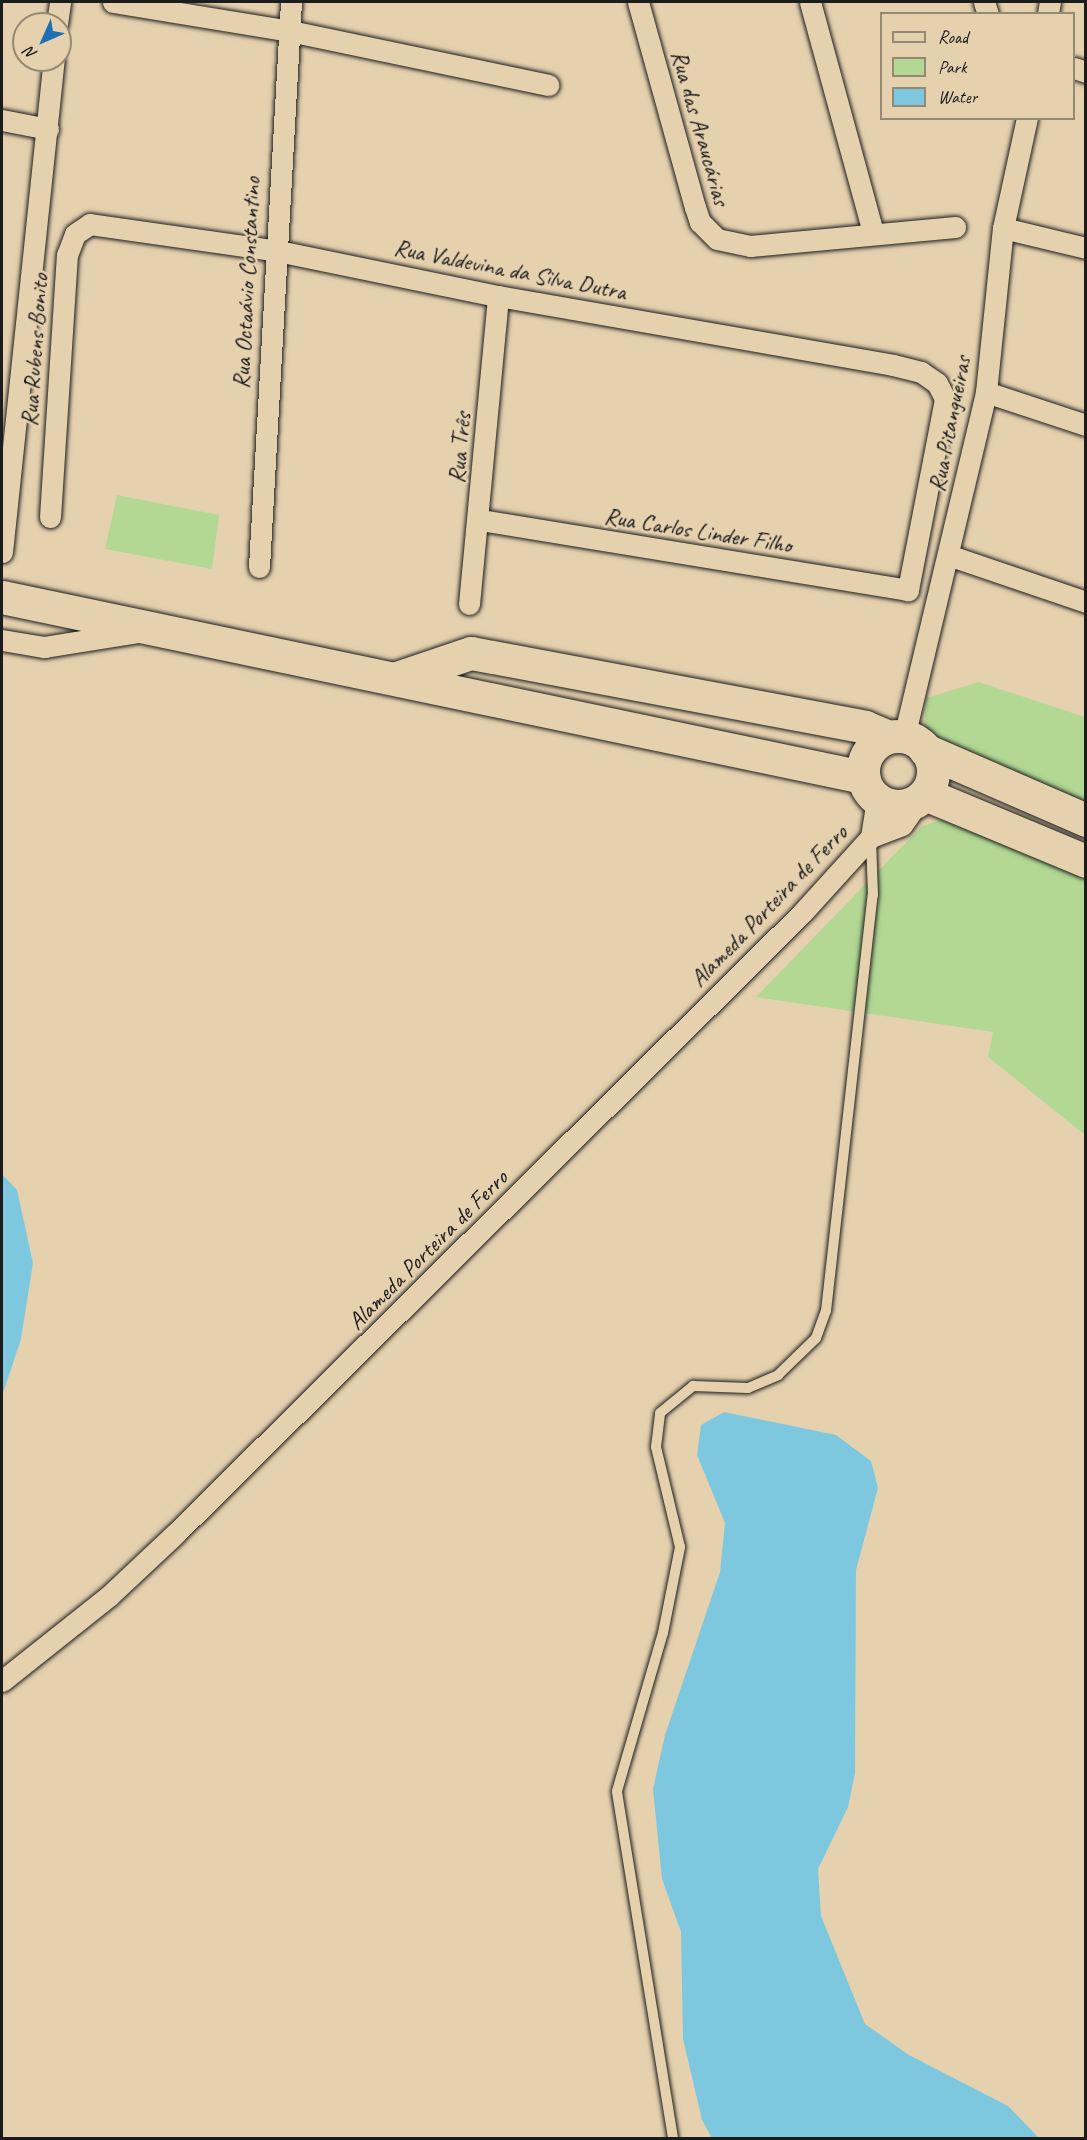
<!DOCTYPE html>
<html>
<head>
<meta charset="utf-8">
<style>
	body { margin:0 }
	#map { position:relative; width:1087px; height:2140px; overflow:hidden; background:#e6d1af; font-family:Caveat,sans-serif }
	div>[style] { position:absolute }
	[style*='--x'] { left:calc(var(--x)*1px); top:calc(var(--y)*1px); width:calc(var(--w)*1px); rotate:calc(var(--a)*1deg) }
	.green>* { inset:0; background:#b2d894 }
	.water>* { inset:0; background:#7ec8df }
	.roads { filter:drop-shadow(0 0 2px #1c1c1c) drop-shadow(0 0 2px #1c1c1c) }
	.lane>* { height:10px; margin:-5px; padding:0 5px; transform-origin:5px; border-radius:5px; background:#e6d1af }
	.street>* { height:21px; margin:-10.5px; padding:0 10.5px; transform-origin:10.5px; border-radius:10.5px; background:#e6d1af }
	.primary>* { height:33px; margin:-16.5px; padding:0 16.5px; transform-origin:16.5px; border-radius:16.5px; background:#e6d1af }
	.primary>.ring { margin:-16.5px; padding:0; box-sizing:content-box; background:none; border:33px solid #e6d1af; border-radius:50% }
	span { translate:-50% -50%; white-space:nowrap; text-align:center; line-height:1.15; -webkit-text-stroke:5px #e6d1af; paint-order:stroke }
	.street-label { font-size:24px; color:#1c1c1c }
	.frame { position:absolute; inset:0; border:3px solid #1c1c1c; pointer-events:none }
	.legend { position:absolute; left:880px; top:12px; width:195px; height:108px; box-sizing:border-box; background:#e6d1af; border:2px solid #958974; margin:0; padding:8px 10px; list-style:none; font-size:18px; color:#1c1c1c }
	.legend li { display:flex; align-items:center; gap:12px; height:30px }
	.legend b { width:30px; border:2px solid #958974 }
	.north { position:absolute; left:12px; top:12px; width:60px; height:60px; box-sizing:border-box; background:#e6d1af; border:2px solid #958974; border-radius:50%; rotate:225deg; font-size:16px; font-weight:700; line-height:24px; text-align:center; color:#1c1c1c }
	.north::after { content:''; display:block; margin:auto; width:21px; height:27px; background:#1f6fb2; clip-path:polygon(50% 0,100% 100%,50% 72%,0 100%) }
</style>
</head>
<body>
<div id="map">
	<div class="green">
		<i style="clip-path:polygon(117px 495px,219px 515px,212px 569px,105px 549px)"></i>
		<i style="clip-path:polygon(979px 682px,1085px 717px,1085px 802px,924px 731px,926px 698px)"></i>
		<i style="clip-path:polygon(949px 817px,1085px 879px,1085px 1135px,988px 1057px,993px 1032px,756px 997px,922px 826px)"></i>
	</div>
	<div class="water">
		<i style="clip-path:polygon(2px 1174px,17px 1190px,33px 1263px,21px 1339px,2px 1396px)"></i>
		<i style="clip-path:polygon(724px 1412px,836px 1435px,871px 1461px,878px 1488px,856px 1570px,855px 1773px,848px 1807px,818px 1869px,821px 1916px,865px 2024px,909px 2055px,1008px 2106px,1039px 2138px,712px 2138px,702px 2120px,683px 2039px,681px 1932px,662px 1879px,653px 1789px,665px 1735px,720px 1572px,725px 1523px,697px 1455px,701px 1425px)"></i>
	</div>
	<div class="roads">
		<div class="lane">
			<i style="--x:673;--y:2138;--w:351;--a:-99.2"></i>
			<i style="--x:617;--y:1791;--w:165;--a:-73.8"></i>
			<i style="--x:663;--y:1633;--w:88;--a:-78.8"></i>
			<i style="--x:680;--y:1547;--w:103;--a:-103.5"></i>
			<i style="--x:656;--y:1447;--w:34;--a:-83"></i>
			<i style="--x:660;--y:1413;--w:43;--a:-39.3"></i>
			<i style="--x:693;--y:1386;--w:55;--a:2.1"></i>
			<i style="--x:748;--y:1388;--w:33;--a:-23"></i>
			<i style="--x:778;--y:1375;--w:53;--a:-44.2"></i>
			<i style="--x:816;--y:1338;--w:29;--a:-70"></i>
			<i style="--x:826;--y:1311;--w:419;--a:-83.6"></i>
			<i style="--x:873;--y:895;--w:55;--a:-92.1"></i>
		</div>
		<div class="street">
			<i style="--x:113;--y:2;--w:179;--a:9.3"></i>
			<i style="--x:290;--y:31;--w:264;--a:11.8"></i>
			<i style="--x:638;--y:2;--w:213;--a:74.5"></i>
			<i style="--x:695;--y:207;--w:16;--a:72"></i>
			<i style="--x:700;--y:222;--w:24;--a:45"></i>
			<i style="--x:717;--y:239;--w:34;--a:12"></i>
			<i style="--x:750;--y:246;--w:206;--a:-5.3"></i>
			<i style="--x:810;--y:2;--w:239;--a:74.7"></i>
			<i style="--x:984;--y:2;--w:13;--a:72"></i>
			<i style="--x:1048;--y:14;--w:12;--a:-81"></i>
			<i style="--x:57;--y:24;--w:22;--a:-82"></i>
			<i style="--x:1074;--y:68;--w:13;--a:18"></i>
			<i style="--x:2;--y:120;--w:47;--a:11.1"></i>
			<i style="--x:1003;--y:228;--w:85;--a:13.5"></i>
			<i style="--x:986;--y:392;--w:105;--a:18.3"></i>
			<i style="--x:50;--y:517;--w:263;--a:-86.3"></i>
			<i style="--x:67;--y:255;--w:22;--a:-69"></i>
			<i style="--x:75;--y:234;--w:18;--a:-34"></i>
			<i style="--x:90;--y:224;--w:185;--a:8.1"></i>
			<i style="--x:273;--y:250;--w:230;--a:11.6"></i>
			<i style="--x:498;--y:296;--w:401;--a:9.9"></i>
			<i style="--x:893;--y:365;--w:29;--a:14"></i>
			<i style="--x:921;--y:372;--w:19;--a:35"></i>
			<i style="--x:937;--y:383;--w:18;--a:63"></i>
			<i style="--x:945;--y:399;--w:195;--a:101"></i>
			<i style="--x:908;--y:590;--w:434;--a:-170.7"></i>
			<i style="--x:2;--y:552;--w:495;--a:-84"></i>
			<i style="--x:948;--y:555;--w:146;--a:18.8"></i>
			<i style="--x:259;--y:567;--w:566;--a:-86.76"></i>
			<i style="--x:469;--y:604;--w:309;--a:-84.6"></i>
			<i style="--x:2;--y:640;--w:43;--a:9.5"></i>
			<i style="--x:44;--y:647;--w:95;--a:-9.1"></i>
			<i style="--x:904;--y:737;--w:355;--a:-76.6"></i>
			<i style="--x:986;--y:392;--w:165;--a:-84.1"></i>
			<i style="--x:1003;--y:228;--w:113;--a:-77.7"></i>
			<i style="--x:871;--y:837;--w:33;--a:-21"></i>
			<i style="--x:902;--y:825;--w:33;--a:-55"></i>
			<i style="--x:2;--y:1681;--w:137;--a:-38.5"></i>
			<i style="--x:109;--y:1596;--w:91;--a:-43.2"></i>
			<i style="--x:175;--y:1534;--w:882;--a:-44.72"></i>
			<i style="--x:802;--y:913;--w:103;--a:-47.8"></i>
			<i style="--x:871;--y:837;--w:37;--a:-81"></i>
		</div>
		<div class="primary">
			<i style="--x:2;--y:597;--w:880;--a:11.81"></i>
			<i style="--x:397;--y:678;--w:78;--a:-18.7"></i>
			<i style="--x:471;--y:653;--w:401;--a:10.6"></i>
			<i style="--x:865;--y:727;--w:25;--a:23"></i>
			<i class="ring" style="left:863px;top:736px;width:37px;height:37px"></i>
			<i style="--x:925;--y:750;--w:176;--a:23.5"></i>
			<i style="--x:925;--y:794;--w:174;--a:22.6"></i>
		</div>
	</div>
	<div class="street-label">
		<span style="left:700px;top:128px;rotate:74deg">Rua das Araucárias</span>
		<span style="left:510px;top:270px;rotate:11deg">Rua Valdevina da Silva Dutra</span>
		<span style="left:247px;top:283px;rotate:-87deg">Rua Octaávio Constantino</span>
		<span style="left:35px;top:350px;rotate:-86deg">Rua Rubens Bonito</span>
		<span style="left:950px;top:424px;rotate:-79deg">Rua Pitangueiras</span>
		<span style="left:460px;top:448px;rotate:-85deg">Rua Três</span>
		<span style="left:698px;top:531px;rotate:9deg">Rua Carlos Linder Filho</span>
		<span style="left:769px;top:906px;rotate:-46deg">Alameda Porteira de Ferro</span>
		<span style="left:428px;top:1250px;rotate:-45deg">Alameda Porteira de Ferro</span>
	</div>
	<div class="frame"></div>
	<ul class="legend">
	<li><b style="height:8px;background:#e6d1af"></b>Road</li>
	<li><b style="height:16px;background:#b2d894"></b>Park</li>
	<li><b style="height:16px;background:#7ec8df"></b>Water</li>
	</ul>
	<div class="north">N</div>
</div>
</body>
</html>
